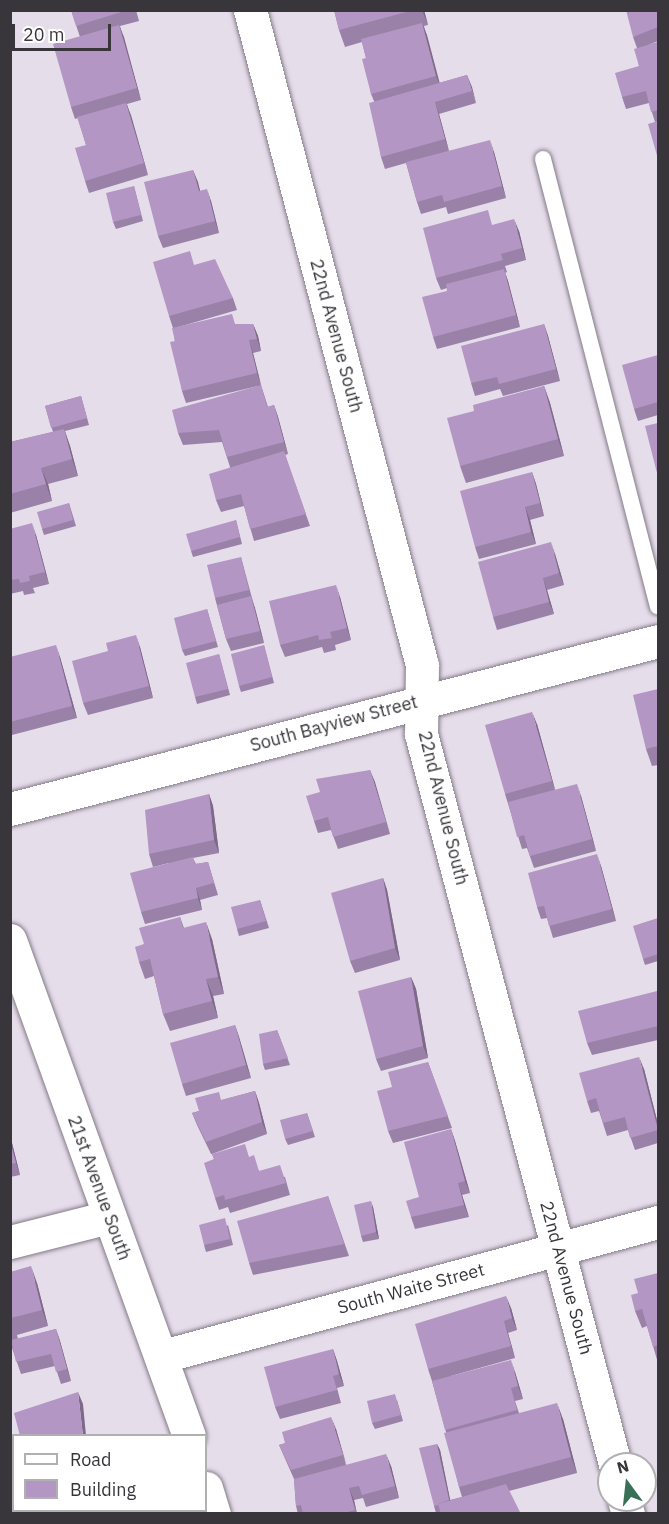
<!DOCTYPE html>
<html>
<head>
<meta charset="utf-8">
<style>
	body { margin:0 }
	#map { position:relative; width:669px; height:1524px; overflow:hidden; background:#e6ddeb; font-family:"IBM Plex Sans",sans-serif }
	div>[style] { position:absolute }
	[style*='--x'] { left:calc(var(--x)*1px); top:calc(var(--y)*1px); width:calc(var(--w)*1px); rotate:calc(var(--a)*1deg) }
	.roads { filter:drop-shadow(0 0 2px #847b88) drop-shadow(0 0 2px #847b88) }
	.service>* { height:16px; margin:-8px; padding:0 8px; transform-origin:8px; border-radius:8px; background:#fff }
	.minor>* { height:33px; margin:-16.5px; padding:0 16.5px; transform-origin:16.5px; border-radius:16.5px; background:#fff }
	.wall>* { inset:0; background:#9a81a8 }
	.shaded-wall>* { inset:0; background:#7d6988 }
	.building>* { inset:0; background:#b396c3 }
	span { translate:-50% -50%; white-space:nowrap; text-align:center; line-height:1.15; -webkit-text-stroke:4.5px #fff; paint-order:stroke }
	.street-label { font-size:18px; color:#39363b }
	.frame { position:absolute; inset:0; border:12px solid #39363b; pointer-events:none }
	.legend { position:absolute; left:12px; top:1434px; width:195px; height:78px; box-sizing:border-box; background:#fff; border:2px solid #b0afb1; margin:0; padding:8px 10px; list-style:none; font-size:18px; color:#39363b }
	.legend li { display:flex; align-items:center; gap:12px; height:30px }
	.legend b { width:30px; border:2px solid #b0afb1 }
	.north { position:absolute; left:597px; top:1452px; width:60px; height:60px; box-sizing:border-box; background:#fff; border:2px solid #b0afb1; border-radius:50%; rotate:345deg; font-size:16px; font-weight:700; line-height:24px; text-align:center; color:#39363b }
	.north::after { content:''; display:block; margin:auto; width:21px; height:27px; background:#387058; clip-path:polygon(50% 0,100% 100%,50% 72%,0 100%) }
	.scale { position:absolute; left:12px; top:24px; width:99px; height:27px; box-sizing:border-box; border:3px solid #39363b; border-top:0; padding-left:8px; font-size:18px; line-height:21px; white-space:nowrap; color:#39363b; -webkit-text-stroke:4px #fff; paint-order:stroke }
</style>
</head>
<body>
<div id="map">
	<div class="roads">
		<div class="service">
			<i style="--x:543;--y:159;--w:462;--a:75.6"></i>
		</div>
		<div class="minor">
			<i style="--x:250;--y:10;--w:677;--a:75.29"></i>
			<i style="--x:422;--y:665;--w:69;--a:90.8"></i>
			<i style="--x:421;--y:734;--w:755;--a:75.12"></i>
			<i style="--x:10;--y:809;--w:669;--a:-14.53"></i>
			<i style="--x:10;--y:940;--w:527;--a:70.16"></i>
			<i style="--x:10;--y:1242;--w:102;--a:-14.2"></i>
			<i style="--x:163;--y:1356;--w:513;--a:-15.15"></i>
			<i style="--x:206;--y:1488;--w:27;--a:73"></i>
			<i style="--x:624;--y:1500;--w:15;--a:74"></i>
		</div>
	</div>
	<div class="wall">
		<i style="clip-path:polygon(71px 10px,136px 10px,139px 21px,120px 26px,141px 100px,127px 104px,148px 175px,89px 193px,85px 181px,86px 145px,78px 118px,75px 119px,71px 107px,80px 37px)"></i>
		<i style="clip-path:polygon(334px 10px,424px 10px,428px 25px,424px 26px,439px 83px,467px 75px,476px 103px,439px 114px,449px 151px,494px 152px,506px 198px,448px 214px,446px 207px,421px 214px,417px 202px,406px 163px,385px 169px,381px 157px,374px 101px,371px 94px,366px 58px,362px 42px,345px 47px,339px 30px)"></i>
		<i style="clip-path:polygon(658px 10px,658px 41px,646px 46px,658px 42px,658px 159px,655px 122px,649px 103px,626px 109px,622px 97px,639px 66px,637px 48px,633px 37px)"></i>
		<i style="clip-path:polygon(193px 170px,200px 191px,211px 201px,219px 233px,163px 248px,158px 236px)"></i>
		<i style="clip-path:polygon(134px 186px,143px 221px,116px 229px,113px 222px)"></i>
		<i style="clip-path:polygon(493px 225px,519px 231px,526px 260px,505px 266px,507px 272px,505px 273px,508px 281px,520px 327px,437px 349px,433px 337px,447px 291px,447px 288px,441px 290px,436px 278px)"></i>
		<i style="clip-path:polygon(195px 265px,233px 298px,237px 310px,175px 328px,253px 324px,258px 336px,261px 351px,253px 353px,261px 385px,268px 407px,274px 405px,278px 417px,288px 454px,285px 455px,310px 526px,254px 541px,244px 506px,221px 512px,216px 500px,230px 467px,222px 442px,183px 445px,178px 433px,258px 386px,186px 403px,182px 391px,173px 328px,169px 316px)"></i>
		<i style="clip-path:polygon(544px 324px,548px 336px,560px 381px,503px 396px,500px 389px,475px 396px,471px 383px)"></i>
		<i style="clip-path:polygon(658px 358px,658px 415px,638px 421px,634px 409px)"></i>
		<i style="clip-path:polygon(544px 386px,550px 403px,564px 456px,466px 483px,460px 466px,474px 411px)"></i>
		<i style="clip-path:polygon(81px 396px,89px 425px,65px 431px,70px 446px,78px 476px,48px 484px,52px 501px,10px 513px,10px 442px,53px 432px,45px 406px)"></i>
		<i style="clip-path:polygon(532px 472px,536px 484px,544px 516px,530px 520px,536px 544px,479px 559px,475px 547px)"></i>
		<i style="clip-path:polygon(69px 503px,76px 526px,44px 535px,42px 529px)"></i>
		<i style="clip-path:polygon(236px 520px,242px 544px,193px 557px,191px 551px)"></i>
		<i style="clip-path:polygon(10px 529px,36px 535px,49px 584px,33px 588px,35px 593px,24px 595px,23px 591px,10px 594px)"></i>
		<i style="clip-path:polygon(555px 554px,564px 585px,547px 590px,554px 614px,497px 630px,493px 617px)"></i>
		<i style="clip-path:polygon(241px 557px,264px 643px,231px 651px,226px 639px,215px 598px)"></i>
		<i style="clip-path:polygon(340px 597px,351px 640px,335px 645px,336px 650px,324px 653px,322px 647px,285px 657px,280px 645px)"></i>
		<i style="clip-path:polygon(207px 609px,218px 647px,185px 656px,182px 650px)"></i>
		<i style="clip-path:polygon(264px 645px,274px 683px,241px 692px,239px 686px)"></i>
		<i style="clip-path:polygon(140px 647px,153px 698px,88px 715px,83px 703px)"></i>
		<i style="clip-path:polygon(219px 654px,230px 695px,197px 704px,195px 697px)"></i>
		<i style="clip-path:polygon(10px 657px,60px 657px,77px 718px,12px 735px,10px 731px)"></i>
		<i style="clip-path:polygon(658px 689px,658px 765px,652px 766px,646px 749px)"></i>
		<i style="clip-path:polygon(537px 724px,555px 790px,581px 796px,596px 851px,534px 868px,527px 848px,522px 849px,505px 794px)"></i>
		<i style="clip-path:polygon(370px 770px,390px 834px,338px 849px,331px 830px,318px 833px,314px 821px,320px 792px)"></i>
		<i style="clip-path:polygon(209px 794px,213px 806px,219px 853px,193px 858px,196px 864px,208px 862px,218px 895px,200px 900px,202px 910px,145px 924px,141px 912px,169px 863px,153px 867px,149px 854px)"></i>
		<i style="clip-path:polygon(601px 866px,616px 921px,553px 938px,547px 918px,541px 919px,537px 907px)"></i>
		<i style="clip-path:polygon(383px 878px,387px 890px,400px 960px,355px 973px,350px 961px)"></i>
		<i style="clip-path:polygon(260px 900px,269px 928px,239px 936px,237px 929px)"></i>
		<i style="clip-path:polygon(180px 917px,184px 928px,212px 939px,224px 994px,213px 996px,218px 1018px,170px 1031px,163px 1014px,154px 976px,145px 979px,139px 962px,144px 944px)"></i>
		<i style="clip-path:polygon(658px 918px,658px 961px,645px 965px,643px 959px)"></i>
		<i style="clip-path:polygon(411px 977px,416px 989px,428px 1058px,381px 1071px,376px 1059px)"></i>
		<i style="clip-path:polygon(658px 995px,658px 1040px,592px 1055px,587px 1043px)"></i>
		<i style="clip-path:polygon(235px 1025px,239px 1037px,251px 1078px,186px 1096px,182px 1084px)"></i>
		<i style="clip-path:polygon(277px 1030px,290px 1065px,265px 1070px,263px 1064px)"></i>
		<i style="clip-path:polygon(428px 1062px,452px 1128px,393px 1143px,388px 1131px,392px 1087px)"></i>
		<i style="clip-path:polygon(644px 1069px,658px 1124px,658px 1143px,635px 1150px,628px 1130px,607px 1136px,599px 1111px,591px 1113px,587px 1101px)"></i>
		<i style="clip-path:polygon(255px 1091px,259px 1103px,267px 1134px,212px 1154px,249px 1157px,259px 1171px,285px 1177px,290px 1195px,230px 1213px,228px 1207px,219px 1210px,215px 1198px,214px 1159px,212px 1154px,211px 1154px,197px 1125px,192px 1113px,199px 1111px,222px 1100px)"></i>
		<i style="clip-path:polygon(307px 1113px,315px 1137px,288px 1145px,285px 1139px)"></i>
		<i style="clip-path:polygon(451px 1129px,455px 1141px,470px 1193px,462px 1195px,469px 1217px,415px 1229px,411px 1217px)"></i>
		<i style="clip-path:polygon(10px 1135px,20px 1175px,10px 1177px)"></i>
		<i style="clip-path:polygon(328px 1196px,349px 1256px,253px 1275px,249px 1263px)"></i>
		<i style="clip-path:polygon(373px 1207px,379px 1239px,363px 1242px,361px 1236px)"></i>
		<i style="clip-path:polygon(228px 1225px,233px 1245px,206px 1252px,204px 1245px)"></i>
		<i style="clip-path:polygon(10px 1272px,37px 1283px,48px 1326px,17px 1335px,18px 1339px,56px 1329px,60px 1341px,71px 1381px,61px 1384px,55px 1366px,21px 1374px,10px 1342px)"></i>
		<i style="clip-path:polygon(658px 1273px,658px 1363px,647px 1326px,642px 1328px,635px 1311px,638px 1293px)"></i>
		<i style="clip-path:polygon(511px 1308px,517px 1330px,508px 1333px,515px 1358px,451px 1376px,515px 1372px,523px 1399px,515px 1401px,519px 1413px,563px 1419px,577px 1473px,509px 1491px,436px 1513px,434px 1506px,437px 1444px,440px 1450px,450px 1500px,462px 1497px,459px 1487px,446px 1432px,432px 1381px,428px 1369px)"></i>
		<i style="clip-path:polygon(333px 1349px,337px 1361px,344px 1386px,337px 1388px,341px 1403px,280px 1419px,275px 1407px)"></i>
		<i style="clip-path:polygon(397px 1400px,403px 1421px,375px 1429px,372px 1423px)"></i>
		<i style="clip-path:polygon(336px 1429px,346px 1465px,391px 1466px,399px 1498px,366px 1507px,363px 1498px,354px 1500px,357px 1514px,298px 1514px,296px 1506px,294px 1479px,279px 1445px)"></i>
	</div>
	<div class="shaded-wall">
		<i style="clip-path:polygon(422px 10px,424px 10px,428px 25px)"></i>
		<i style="clip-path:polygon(422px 23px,427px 35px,441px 88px,436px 76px)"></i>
		<i style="clip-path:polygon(119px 25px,124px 37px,141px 100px,137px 88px)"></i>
		<i style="clip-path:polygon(467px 75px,472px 87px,476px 103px,472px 91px)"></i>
		<i style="clip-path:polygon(435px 102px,439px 114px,449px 151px,445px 139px)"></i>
		<i style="clip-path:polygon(126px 103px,131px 115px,148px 175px,144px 163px)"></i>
		<i style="clip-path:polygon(490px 140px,494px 152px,506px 198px,502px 186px)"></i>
		<i style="clip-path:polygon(193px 170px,198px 182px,203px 203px,199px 191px)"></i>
		<i style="clip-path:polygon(207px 189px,211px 201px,219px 233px,215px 221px)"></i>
		<i style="clip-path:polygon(514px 219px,519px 231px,526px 260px,522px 248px)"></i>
		<i style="clip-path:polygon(504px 269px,508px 281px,520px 327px,516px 315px)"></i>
		<i style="clip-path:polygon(253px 324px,258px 336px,261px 351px,257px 339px)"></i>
		<i style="clip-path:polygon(544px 324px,548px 336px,560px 381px,556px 369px)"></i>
		<i style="clip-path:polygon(249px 340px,253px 353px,261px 385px,257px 373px)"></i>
		<i style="clip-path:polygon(544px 386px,550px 403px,564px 456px,558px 439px)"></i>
		<i style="clip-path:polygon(274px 405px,278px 417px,288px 454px,284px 442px)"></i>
		<i style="clip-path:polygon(64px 429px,70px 446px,78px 476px,72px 459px)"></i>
		<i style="clip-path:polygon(41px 468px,48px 484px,52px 501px,46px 484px)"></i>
		<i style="clip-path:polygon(532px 472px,536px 484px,544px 516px,540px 503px)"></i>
		<i style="clip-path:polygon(525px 507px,530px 520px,536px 544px,531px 532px)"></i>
		<i style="clip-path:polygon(32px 523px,36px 535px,49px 584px,45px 572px)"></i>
		<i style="clip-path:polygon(551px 542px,555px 554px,564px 585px,559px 573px)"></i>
		<i style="clip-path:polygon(543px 578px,547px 590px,554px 614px,549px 602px)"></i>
		<i style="clip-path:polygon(336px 585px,340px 597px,351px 640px,347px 628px)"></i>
		<i style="clip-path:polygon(251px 596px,255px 608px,264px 643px,260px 631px)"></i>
		<i style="clip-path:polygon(136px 635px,140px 647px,153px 698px,149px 686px)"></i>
		<i style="clip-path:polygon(56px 645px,60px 657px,77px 718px,72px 706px)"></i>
		<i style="clip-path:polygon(532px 712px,537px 724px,556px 793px,552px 781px)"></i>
		<i style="clip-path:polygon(370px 770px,375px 782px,390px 834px,386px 822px)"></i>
		<i style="clip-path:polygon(577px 784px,581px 796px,596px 851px,592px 839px)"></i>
		<i style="clip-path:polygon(209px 794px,213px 806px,219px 853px,214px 840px)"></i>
		<i style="clip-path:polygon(597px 854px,601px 866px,616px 921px,612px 909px)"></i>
		<i style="clip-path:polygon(383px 878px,387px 890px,400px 960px,395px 948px)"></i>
		<i style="clip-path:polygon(196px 888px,200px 900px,202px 910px,198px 898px)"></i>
		<i style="clip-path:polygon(206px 922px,212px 939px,224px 994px,218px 977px)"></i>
		<i style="clip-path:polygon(411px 977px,416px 989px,428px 1058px,423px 1046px)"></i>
		<i style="clip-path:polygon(206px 979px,213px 996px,218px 1018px,212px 1001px)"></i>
		<i style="clip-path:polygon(235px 1025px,239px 1037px,251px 1078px,246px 1065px)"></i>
		<i style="clip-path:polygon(639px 1057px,644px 1069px,658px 1124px,658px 1128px)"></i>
		<i style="clip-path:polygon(255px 1091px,259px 1103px,267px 1134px,262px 1122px)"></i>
		<i style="clip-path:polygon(451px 1129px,455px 1141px,470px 1193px,465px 1181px)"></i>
		<i style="clip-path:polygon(10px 1135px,20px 1175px,16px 1163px,10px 1141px)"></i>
		<i style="clip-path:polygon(458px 1183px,462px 1195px,469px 1217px,464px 1205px)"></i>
		<i style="clip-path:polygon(371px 1201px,373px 1207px,379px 1239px,376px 1232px)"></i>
		<i style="clip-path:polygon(31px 1266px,37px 1283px,48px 1326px,42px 1310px)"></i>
		<i style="clip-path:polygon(506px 1296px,511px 1308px,517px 1330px,512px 1318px)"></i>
		<i style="clip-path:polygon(504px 1321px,508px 1333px,515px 1358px,511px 1346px)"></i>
		<i style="clip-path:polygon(56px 1329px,60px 1341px,71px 1381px,67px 1369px)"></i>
		<i style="clip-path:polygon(333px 1349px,337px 1361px,344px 1386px,339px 1374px)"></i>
		<i style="clip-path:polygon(511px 1360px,515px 1372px,523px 1399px,518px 1386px)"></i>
		<i style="clip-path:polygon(78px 1392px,83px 1404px,86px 1436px,83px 1436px)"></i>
		<i style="clip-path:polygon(557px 1403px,563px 1419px,577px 1473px,571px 1457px)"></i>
		<i style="clip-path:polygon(331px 1417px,336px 1429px,347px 1467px,343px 1455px)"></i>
		<i style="clip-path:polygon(437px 1444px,440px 1450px,452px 1509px,450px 1503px)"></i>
		<i style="clip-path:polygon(386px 1454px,391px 1466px,399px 1498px,395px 1486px)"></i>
		<i style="clip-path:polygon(349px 1488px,354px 1500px,357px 1514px)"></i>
	</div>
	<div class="building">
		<i style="clip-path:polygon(71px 10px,128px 10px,76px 26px)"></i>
		<i style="clip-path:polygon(334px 10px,414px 10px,339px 30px)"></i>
		<i style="clip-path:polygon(626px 10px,658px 10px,658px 27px,633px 37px)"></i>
		<i style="clip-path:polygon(422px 23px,436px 76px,371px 94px,362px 59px,366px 58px,361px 39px)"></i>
		<i style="clip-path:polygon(119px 25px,137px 88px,71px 107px,53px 44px)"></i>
		<i style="clip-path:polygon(658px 42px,658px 110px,651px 112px,646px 91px,622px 97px,615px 73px,639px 66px,634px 49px)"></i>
		<i style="clip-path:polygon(467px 75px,472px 91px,435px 102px,445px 139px,381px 157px,369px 103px)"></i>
		<i style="clip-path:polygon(126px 103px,144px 163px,85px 181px,75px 148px,86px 145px,77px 117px)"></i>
		<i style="clip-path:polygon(658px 121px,658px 159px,648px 124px)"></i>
		<i style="clip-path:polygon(490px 140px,502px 186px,444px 202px,442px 195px,417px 202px,406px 162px)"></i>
		<i style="clip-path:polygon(193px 170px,199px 191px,207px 189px,215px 221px,158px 236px,144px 182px)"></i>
		<i style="clip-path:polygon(134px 186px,141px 215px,113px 222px,106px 193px)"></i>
		<i style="clip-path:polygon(488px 210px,492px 225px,514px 219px,522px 248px,501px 254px,503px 260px,436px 278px,423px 228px)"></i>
		<i style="clip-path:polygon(190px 251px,194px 265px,215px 259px,233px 298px,169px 316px,153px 262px)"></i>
		<i style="clip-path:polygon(504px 269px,516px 315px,433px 337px,422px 297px,447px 291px,446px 284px)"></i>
		<i style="clip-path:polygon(232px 314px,235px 324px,253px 324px,257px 339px,249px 340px,257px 373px,182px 391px,170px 342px,175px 341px,172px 328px)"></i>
		<i style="clip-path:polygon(544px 324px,556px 369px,499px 384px,497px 377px,471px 383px,461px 346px)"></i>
		<i style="clip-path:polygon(658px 355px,658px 402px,634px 409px,622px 365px)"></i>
		<i style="clip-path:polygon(261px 385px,267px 407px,274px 405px,284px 442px,227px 457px,219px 430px,178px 433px,172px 410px)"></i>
		<i style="clip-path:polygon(544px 386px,558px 439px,460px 466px,447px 418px,474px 411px,473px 405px)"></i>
		<i style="clip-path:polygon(81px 396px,87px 418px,51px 428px,45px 406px)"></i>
		<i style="clip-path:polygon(658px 423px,658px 477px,645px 426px)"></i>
		<i style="clip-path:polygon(64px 429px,72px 459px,41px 468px,46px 484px,10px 494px,10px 442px)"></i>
		<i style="clip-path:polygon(284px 451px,306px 514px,250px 529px,241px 494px,216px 500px,209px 474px)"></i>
		<i style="clip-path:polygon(532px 472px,540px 503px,525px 507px,531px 532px,475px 547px,460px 491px)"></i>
		<i style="clip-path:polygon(69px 503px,73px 520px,42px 529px,37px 512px)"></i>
		<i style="clip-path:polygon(236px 520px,240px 537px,191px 551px,186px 534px)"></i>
		<i style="clip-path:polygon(32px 523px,45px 572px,29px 576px,30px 581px,20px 583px,19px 579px,10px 580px,10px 529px)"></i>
		<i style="clip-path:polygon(551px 542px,559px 573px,543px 578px,549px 602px,493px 617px,478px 562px)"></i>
		<i style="clip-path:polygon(241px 557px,249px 590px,215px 598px,207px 565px)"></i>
		<i style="clip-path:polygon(336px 585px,347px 628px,330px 632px,332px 638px,319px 640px,318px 635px,280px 645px,269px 601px)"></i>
		<i style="clip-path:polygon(251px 596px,260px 631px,226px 639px,217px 605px)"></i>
		<i style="clip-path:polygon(207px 609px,216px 641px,182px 650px,174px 618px)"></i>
		<i style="clip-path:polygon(136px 635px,149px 686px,83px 703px,72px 661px,108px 651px,106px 643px)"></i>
		<i style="clip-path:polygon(56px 645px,72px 706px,10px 722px,10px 657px)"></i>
		<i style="clip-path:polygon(264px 645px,272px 677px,239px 686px,231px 654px)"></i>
		<i style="clip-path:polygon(219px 654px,228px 689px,195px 697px,186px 663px)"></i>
		<i style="clip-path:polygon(658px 689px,658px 746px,646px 749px,633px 695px)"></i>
		<i style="clip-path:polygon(532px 712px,552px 781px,505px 794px,485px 725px)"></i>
		<i style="clip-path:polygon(370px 770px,386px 822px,333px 837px,328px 817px,314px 821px,306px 796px,320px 792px,316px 779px)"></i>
		<i style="clip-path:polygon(577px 784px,592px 839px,530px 856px,524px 835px,517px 837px,508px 802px)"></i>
		<i style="clip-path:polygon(209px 794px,214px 840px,149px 854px,145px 810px)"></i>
		<i style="clip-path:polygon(597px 854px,612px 909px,549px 926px,544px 906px,537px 907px,528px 873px)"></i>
		<i style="clip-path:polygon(193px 857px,195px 864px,208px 862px,214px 883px,196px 888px,198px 898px,141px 912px,130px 873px)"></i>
		<i style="clip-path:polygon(383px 878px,395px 948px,350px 961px,331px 893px)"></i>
		<i style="clip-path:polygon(260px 900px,266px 921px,237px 929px,231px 907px)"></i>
		<i style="clip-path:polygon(180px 917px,183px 928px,206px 922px,218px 977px,206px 979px,212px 1001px,163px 1014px,150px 959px,139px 962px,135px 947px,144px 944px,139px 928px)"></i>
		<i style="clip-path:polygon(658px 918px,658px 954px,643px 959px,633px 926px)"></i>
		<i style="clip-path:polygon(411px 977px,423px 1046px,376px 1059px,358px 991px)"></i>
		<i style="clip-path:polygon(657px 991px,658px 996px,658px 1026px,587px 1043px,578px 1011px)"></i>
		<i style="clip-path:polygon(235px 1025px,246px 1065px,182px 1084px,170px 1043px)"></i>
		<i style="clip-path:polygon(277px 1030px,288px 1058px,263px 1064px,259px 1034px)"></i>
		<i style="clip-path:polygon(639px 1057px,658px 1130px,630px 1138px,625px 1117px,603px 1123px,596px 1098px,587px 1101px,579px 1073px)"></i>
		<i style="clip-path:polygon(428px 1062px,448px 1116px,388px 1131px,377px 1091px,392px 1087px,388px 1072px)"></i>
		<i style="clip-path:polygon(255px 1091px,262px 1122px,206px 1142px,192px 1113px,199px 1111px,195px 1098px,219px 1092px,221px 1100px)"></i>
		<i style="clip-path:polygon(307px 1113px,313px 1131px,285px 1139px,280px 1120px)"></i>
		<i style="clip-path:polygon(451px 1129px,465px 1181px,458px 1183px,464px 1205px,411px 1217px,406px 1201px,419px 1197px,404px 1142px)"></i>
		<i style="clip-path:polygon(10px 1141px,16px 1163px,10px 1164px)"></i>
		<i style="clip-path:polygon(245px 1144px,249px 1157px,254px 1155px,259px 1171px,280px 1165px,286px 1183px,225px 1200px,224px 1195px,215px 1198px,204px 1163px,214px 1159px,212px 1154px)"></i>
		<i style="clip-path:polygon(328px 1196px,344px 1244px,249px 1263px,237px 1221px)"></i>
		<i style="clip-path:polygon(371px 1201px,376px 1232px,361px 1236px,354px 1205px)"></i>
		<i style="clip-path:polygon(225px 1218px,230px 1239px,204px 1245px,199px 1225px)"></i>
		<i style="clip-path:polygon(31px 1266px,42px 1310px,11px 1318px,12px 1323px,10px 1324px,10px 1272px)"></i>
		<i style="clip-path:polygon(658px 1273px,658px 1345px,653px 1347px,642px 1309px,635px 1311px,631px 1295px,638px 1293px,634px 1279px)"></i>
		<i style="clip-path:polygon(506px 1296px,512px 1318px,504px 1321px,511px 1346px,428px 1369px,415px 1324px)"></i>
		<i style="clip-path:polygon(56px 1329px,67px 1369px,56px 1372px,51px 1354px,16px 1362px,11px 1340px)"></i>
		<i style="clip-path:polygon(333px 1349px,339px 1374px,333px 1376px,337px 1390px,275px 1407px,264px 1367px)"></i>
		<i style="clip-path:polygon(511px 1360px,518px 1386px,511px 1388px,517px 1410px,445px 1430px,432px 1381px)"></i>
		<i style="clip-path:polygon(78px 1392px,83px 1436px,20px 1436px,14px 1413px)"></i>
		<i style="clip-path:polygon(395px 1394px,401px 1415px,372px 1423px,367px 1401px)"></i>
		<i style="clip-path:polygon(557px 1403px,571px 1457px,459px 1487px,444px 1433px)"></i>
		<i style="clip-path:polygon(331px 1417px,343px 1455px,291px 1470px,279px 1445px,285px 1443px,282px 1432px)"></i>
		<i style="clip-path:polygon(437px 1444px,449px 1500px,438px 1504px,439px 1505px,434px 1506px,419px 1448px)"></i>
		<i style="clip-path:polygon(386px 1454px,395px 1486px,362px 1495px,359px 1486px,349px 1488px,355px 1510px,341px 1514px,303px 1514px,301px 1505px,296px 1506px,294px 1479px)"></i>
		<i style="clip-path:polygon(506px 1484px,521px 1514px,441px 1514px,438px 1504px)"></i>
		<i style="clip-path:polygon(10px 1496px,14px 1496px,14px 1510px,28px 1510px,29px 1514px,10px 1514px)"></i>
		<i style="clip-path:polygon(59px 1510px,109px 1510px,110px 1514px,60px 1514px)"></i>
	</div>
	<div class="street-label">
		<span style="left:336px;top:336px;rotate:75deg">22nd Avenue South</span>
		<span style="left:334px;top:724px;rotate:-15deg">South Bayview Street</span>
		<span style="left:443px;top:808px;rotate:76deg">22nd Avenue South</span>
		<span style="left:99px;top:1188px;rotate:70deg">21st Avenue South</span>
		<span style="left:566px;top:1278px;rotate:75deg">22nd Avenue South</span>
		<span style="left:411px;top:1289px;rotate:-15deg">South Waite Street</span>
	</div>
	<div class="frame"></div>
	<ul class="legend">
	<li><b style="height:8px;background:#fff"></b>Road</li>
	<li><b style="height:16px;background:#b396c3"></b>Building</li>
	</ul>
	<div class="north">N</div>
	<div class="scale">20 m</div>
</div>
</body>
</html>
